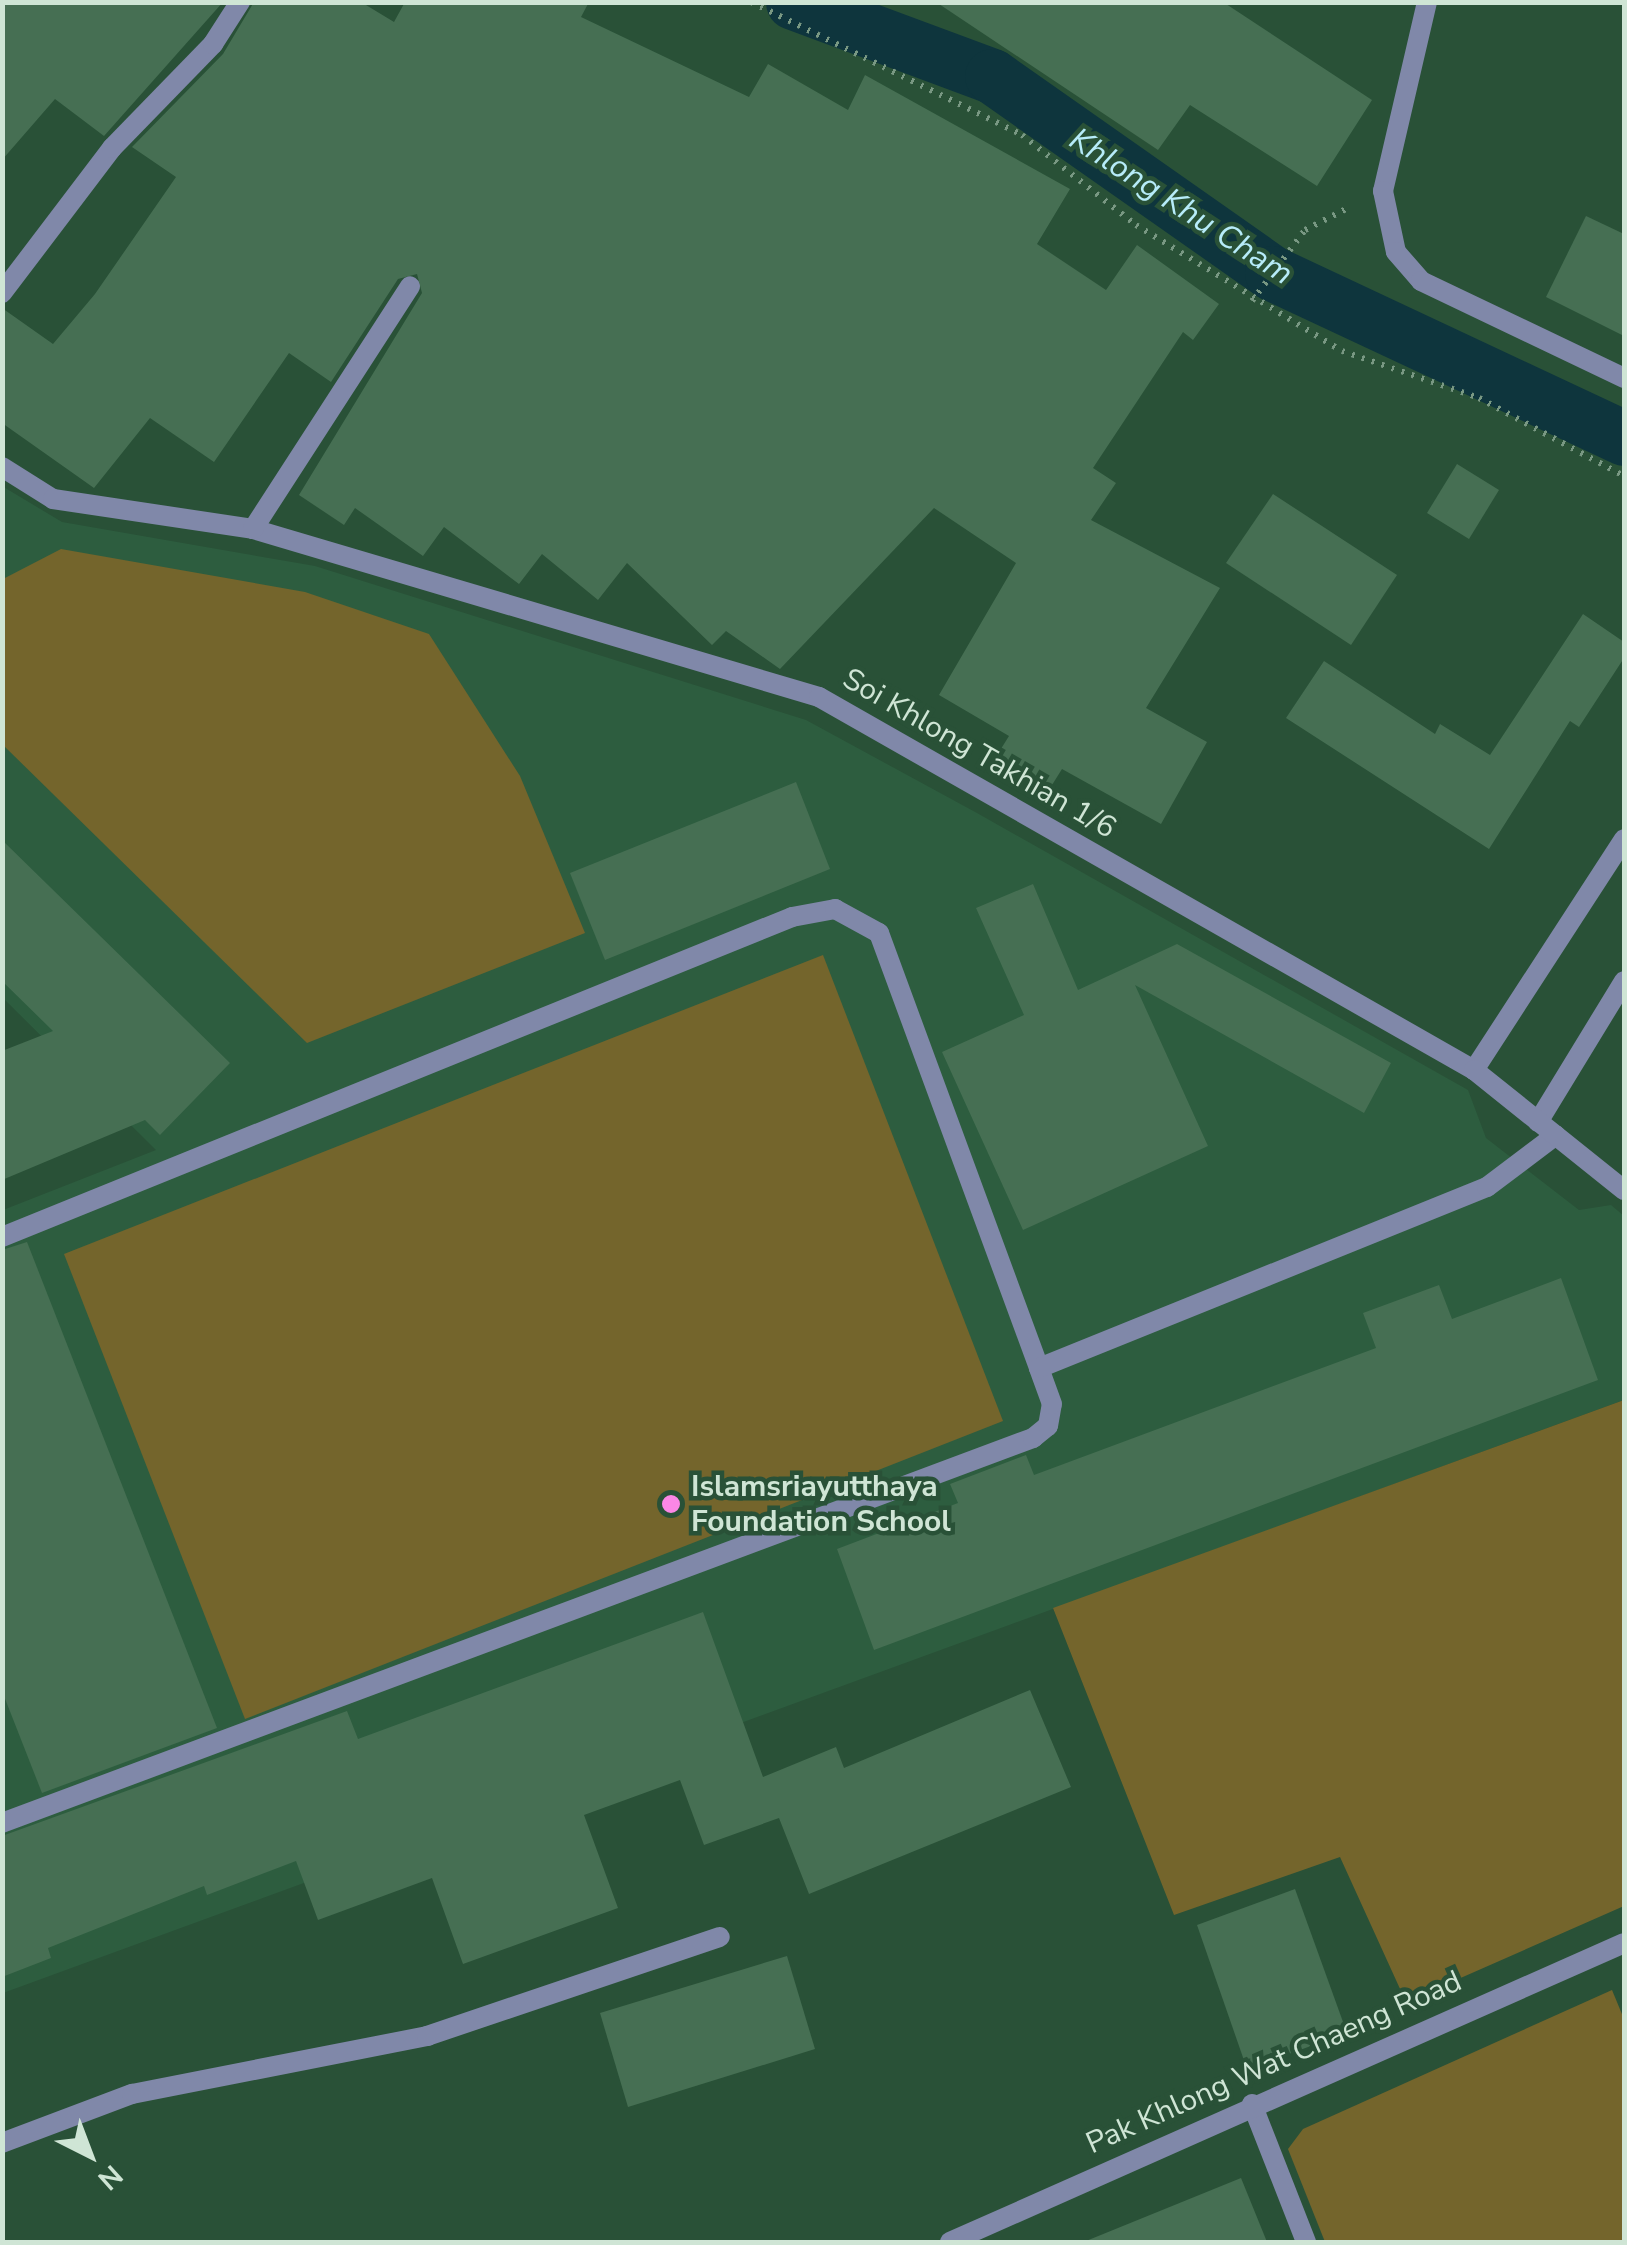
<!DOCTYPE html>
<html>
<head>
<meta charset="utf-8">
<style>
	body { margin:0 }
	#map { position:relative; width:1627px; height:2245px; overflow:hidden; background:#295137; font-family:"Nunito Sans",sans-serif }
	div>[style] { position:absolute }
	[style*='--x'] { left:calc(var(--x)*1px); top:calc(var(--y)*1px); width:calc(var(--w)*1px); rotate:calc(var(--a)*1deg) }
	.built>* { inset:0; background:#2d5d3f }
	.green>* { inset:0; background:#74652c }
	.canal>* { height:55px; margin:-27.5px; padding:0 27.5px; transform-origin:27.5px; border-radius:27.5px; background:#0e353d }
	.building>* { inset:0; background:#466f53 }
	.path>* { height:6px; margin-top:-3px; transform-origin:0; background:repeating-linear-gradient(90deg,#799883 0 2.5px,transparent 0 10.5px) }
	.service>* { height:20px; margin:-10px; padding:0 10px; transform-origin:10px; border-radius:10px; background:#8088a9 }
	.minor>* { height:20px; margin:-10px; padding:0 10px; transform-origin:10px; border-radius:10px; background:#8088a9 }
	.tertiary>* { height:20px; margin:-10px; padding:0 10px; transform-origin:10px; border-radius:10px; background:#8088a9 }
	.dots>* { width:28px; height:28px; translate:-50% -50%; box-sizing:border-box; border:5px solid #295137; border-radius:50% }
	span { translate:-50% -50%; white-space:nowrap; text-align:center; line-height:1.15; -webkit-text-stroke:9px #295137; paint-order:stroke }
	.street-label { font-size:30px; color:#cfe5d5 }
	.poi-label { font-size:30px; color:#cfe5d5; font-weight:700 }
	.left { translate:0 -50%; text-align:left }
	.water-label { font-size:32px; color:#b7ecf9; font-style:italic }
	.frame { position:absolute; inset:0; border:5px solid #cfe5d5; pointer-events:none }
	.north { position:absolute; left:40px; top:2105px; width:100px; height:100px; -webkit-text-stroke:8px #295137; paint-order:stroke; rotate:138deg; font-size:28px; font-weight:700; line-height:40px; text-align:center; color:#cfe5d5 }
	.north::after { content:''; display:block; margin:auto; width:35px; height:45px; background:#cfe5d5; clip-path:polygon(50% 0,100% 100%,50% 72%,0 100%) }
</style>
</head>
<body>
<div id="map">
	<div class="built">
		<i style="clip-path:polygon(2px 486px,62px 522px,315px 566px,806px 720px,977px 813px,1468px 1090px,1486px 1138px,1579px 1210px,1611px 1205px,1624px 1216px,1624px 1400px,3px 1993px,3px 1210px,156px 1150px,3px 998px)"></i>
	</div>
	<div class="green">
		<i style="clip-path:polygon(61px 549px,305px 592px,429px 634px,520px 776px,585px 933px,307px 1043px,3px 745px,3px 579px)"></i>
		<i style="clip-path:polygon(823px 955px,1003px 1421px,245px 1719px,64px 1254px)"></i>
		<i style="clip-path:polygon(1624px 1400px,1624px 1906px,1406px 2002px,1340px 1857px,1174px 1915px,1053px 1608px)"></i>
		<i style="clip-path:polygon(1612px 1990px,1624px 2019px,1624px 2242px,1325px 2242px,1288px 2149px,1303px 2129px)"></i>
	</div>
	<div class="canal">
		<i style="--x:793;--y:2;--w:212;--a:20.4"></i>
		<i style="--x:992;--y:76;--w:342;--a:35.1"></i>
		<i style="--x:1272;--y:273;--w:389;--a:25.1"></i>
	</div>
	<div class="building">
		<i style="clip-path:polygon(2px 2px,223px 2px,104px 136px,55px 99px,2px 160px)"></i>
		<i style="clip-path:polygon(254px 2px,361px 2px,394px 22px,405px 2px,589px 2px,581px 17px,749px 97px,768px 64px,848px 110px,865px 75px,1070px 189px,1037px 244px,1106px 290px,1137px 245px,1219px 304px,1193px 340px,1183px 332px,1093px 468px,1116px 483px,1091px 520px,1220px 588px,1146px 708px,1207px 742px,1161px 824px,1062px 769px,1042px 801px,989px 768px,1009px 736px,939px 695px,1016px 563px,934px 508px,780px 669px,726px 631px,712px 645px,627px 563px,598px 600px,542px 554px,519px 584px,444px 527px,423px 556px,355px 508px,344px 525px,299px 495px,422px 293px,417px 274px,398px 279px,331px 382px,289px 353px,214px 462px,150px 418px,94px 488px,2px 423px,2px 308px,53px 344px,95px 294px,176px 177px,132px 147px,223px 54px)"></i>
		<i style="clip-path:polygon(936px 2px,1223px 2px,1372px 100px,1317px 186px,1190px 105px,1158px 150px)"></i>
		<i style="clip-path:polygon(1586px 216px,1624px 234px,1624px 336px,1546px 297px)"></i>
		<i style="clip-path:polygon(1457px 464px,1499px 490px,1469px 539px,1427px 513px)"></i>
		<i style="clip-path:polygon(1273px 494px,1397px 575px,1351px 645px,1226px 563px)"></i>
		<i style="clip-path:polygon(1583px 614px,1624px 642px,1624px 658px,1579px 727px,1570px 721px,1489px 849px,1286px 718px,1324px 661px,1435px 734px,1440px 724px,1490px 755px)"></i>
		<i style="clip-path:polygon(796px 782px,830px 869px,605px 960px,570px 873px)"></i>
		<i style="clip-path:polygon(2px 840px,230px 1063px,160px 1135px,145px 1120px,2px 1180px,2px 1051px,53px 1031px,2px 981px)"></i>
		<i style="clip-path:polygon(1033px 884px,1078px 990px,1177px 944px,1391px 1063px,1364px 1113px,1135px 985px,1208px 1146px,1023px 1230px,942px 1052px,1024px 1015px,976px 908px)"></i>
		<i style="clip-path:polygon(27px 1242px,217px 1728px,42px 1793px,2px 1691px,2px 1250px)"></i>
		<i style="clip-path:polygon(1561px 1278px,1598px 1380px,874px 1650px,837px 1549px,958px 1503px,950px 1484px,1026px 1455px,1034px 1475px,1376px 1348px,1363px 1313px,1439px 1285px,1452px 1319px)"></i>
		<i style="clip-path:polygon(703px 1612px,763px 1777px,836px 1747px,844px 1768px,1030px 1690px,1071px 1787px,809px 1894px,779px 1818px,704px 1845px,680px 1780px,584px 1815px,618px 1908px,463px 1964px,432px 1878px,318px 1920px,296px 1861px,207px 1895px,204px 1886px,48px 1948px,51px 1958px,2px 1977px,2px 1836px,347px 1711px,358px 1739px)"></i>
		<i style="clip-path:polygon(1295px 1889px,1347px 2033px,1247px 2069px,1197px 1925px)"></i>
		<i style="clip-path:polygon(787px 1956px,815px 2049px,628px 2107px,600px 2013px)"></i>
		<i style="clip-path:polygon(1241px 2178px,1267px 2242px,1087px 2242px,1086px 2241px)"></i>
	</div>
	<div class="path">
		<i style="--x:751;--y:2;--w:302;--a:26.1"></i>
		<i style="--x:1022;--y:135;--w:145;--a:38.3"></i>
		<i style="--x:1136;--y:225;--w:241;--a:31.5"></i>
		<i style="--x:1342;--y:351;--w:145;--a:18.9"></i>
		<i style="--x:1479;--y:398;--w:165;--a:28.3"></i>
		<i style="--x:1252;--y:301;--w:89;--a:-53.3"></i>
		<i style="--x:1305;--y:230;--w:51;--a:-27.1"></i>
	</div>
	<div class="service">
		<i style="--x:1474;--y:1070;--w:275;--a:-57"></i>
		<i style="--x:1538;--y:1122;--w:165;--a:-58.6"></i>
		<i style="--x:2;--y:1237;--w:852;--a:-22.05"></i>
		<i style="--x:792;--y:917;--w:44;--a:-10.5"></i>
		<i style="--x:835;--y:909;--w:50;--a:28.6"></i>
		<i style="--x:879;--y:933;--w:463;--a:69.8"></i>
		<i style="--x:2;--y:1823;--w:1101;--a:-20.48"></i>
		<i style="--x:1033;--y:1438;--w:19;--a:-39"></i>
		<i style="--x:1048;--y:1426;--w:22;--a:-80"></i>
		<i style="--x:1052;--y:1404;--w:38;--a:-110"></i>
		<i style="--x:1039;--y:1368;--w:483;--a:-22"></i>
		<i style="--x:1487;--y:1187;--w:86;--a:-37"></i>
		<i style="--x:2;--y:2143;--w:139;--a:-20.7"></i>
		<i style="--x:132;--y:2094;--w:301;--a:-11.1"></i>
		<i style="--x:427;--y:2036;--w:309;--a:-18.7"></i>
	</div>
	<div class="minor">
		<i style="--x:1427;--y:2;--w:194;--a:103.1"></i>
		<i style="--x:1383;--y:191;--w:62;--a:78"></i>
		<i style="--x:1396;--y:252;--w:38;--a:49"></i>
		<i style="--x:1421;--y:281;--w:225;--a:25.5"></i>
		<i style="--x:2;--y:293;--w:182;--a:-52.8"></i>
		<i style="--x:112;--y:148;--w:145;--a:-45.8"></i>
		<i style="--x:213;--y:44;--w:50;--a:-57.3"></i>
		<i style="--x:2;--y:467;--w:60;--a:32.1"></i>
		<i style="--x:53;--y:499;--w:202;--a:8.5"></i>
		<i style="--x:253;--y:529;--w:590;--a:16.53"></i>
		<i style="--x:819;--y:697;--w:754;--a:29.66"></i>
		<i style="--x:1474;--y:1070;--w:192;--a:38.7"></i>
		<i style="--x:253;--y:529;--w:289;--a:-57.1"></i>
		<i style="--x:1252;--y:2104;--w:148;--a:68.6"></i>
	</div>
	<div class="tertiary">
		<i style="--x:950;--y:2242;--w:737;--a:-23.92"></i>
	</div>
	<div class="dots">
		<i style="left:671px;top:1504px;background:#fb87e6"></i>
	</div>
	<div class="street-label">
		<span style="left:979px;top:754px;rotate:30deg">Soi Khlong Takhian 1/6</span>
		<span style="left:1274px;top:2063px;rotate:-24deg">Pak Khlong Wat Chaeng Road</span>
	</div>
	<div class="poi-label">
		<span class="left" style="left:691px;top:1504px">Islamsriayutthaya<br>Foundation School</span>
	</div>
	<div class="water-label">
		<span style="left:1181px;top:207px;rotate:33deg">Khlong Khu Cham</span>
	</div>
	<div class="frame"></div>
	<div class="north">N</div>
</div>
</body>
</html>
